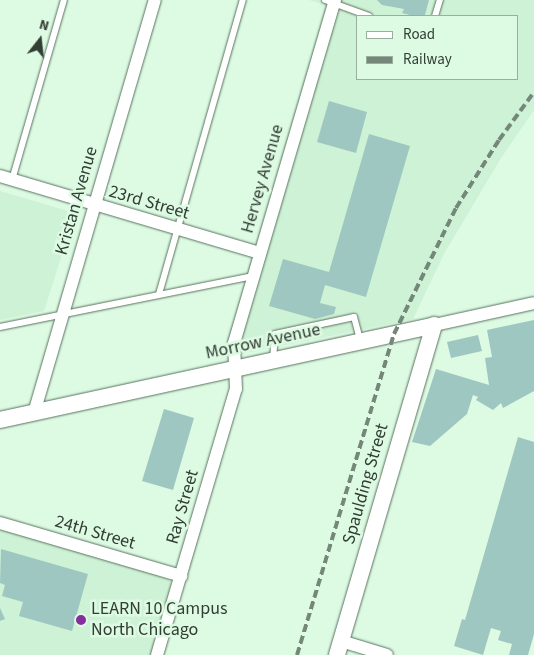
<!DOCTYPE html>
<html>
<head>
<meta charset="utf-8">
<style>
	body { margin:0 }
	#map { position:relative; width:534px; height:655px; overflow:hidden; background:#ddfae3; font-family:"Source Sans 3",sans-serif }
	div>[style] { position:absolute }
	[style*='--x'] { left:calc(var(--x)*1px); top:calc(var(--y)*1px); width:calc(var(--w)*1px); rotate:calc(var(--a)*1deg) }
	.built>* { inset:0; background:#cef2d5 }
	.building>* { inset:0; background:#9fc7c1 }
	.roads { filter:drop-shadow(0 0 1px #58725e) drop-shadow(0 0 1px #58725e) }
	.service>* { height:6px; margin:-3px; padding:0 3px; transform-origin:3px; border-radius:3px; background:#fff }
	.minor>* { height:12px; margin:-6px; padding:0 6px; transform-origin:6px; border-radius:6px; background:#fff }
	.tertiary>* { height:16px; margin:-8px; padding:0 8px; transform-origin:8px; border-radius:8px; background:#fff }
	.rail>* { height:4px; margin-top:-2px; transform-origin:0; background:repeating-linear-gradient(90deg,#758779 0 8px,transparent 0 12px) }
	.dots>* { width:14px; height:14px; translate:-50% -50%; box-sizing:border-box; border:2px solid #ddfae3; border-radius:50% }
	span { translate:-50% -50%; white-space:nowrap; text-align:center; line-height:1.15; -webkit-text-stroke:5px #ddfae3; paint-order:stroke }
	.street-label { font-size:18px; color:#323d34 }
	.poi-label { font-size:18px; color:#323d34 }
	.left { translate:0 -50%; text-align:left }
	.legend { position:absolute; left:356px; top:15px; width:162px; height:65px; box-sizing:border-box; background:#ddfae3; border:1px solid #99ae9d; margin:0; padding:6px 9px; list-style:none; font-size:15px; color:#323d34 }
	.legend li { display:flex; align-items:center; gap:10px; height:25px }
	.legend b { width:25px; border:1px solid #99ae9d }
	.north { position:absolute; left:15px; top:15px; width:50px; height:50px; -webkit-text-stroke:4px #ddfae3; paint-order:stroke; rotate:16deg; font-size:14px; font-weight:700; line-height:20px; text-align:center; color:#323d34 }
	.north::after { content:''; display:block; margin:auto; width:18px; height:22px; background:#323d34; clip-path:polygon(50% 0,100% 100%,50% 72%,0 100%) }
</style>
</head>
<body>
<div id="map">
	<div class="built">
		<i style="clip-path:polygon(evenodd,309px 0,534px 0,534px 110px,501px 158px,445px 252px,413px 319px,222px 358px,326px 5px,309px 0,358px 16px,518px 16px,518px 79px,358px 79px,358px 16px)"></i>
		<i style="clip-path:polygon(0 191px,75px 213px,44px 311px,0 320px)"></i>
		<i style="clip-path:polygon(0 528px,166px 577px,172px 585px,152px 655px,0 655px)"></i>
	</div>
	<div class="building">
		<i style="clip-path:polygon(377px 0,429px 0,425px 15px,414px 16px,402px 13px,404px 9px,382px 5px)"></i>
		<i style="clip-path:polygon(329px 101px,367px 112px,356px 153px,317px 142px)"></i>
		<i style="clip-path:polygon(369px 134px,410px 146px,366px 297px,325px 285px,320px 303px,336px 307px,334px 314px,315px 319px,269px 306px,283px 259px,329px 272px)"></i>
		<i style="clip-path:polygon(534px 320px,534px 391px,503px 408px,501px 403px,493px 410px,476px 400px,478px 397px,473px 395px,467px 414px,430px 446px,412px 442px,436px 369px,489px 385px,485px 358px,492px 357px,487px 330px)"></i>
		<i style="clip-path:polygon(478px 335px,482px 351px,451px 358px,447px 342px)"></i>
		<i style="clip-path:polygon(164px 409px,194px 418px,173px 490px,142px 481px)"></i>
		<i style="clip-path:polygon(518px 437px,534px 442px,534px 634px,528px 655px,509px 655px,512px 644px,498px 640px,501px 631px,491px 628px,483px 655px,454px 646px,462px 619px,465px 620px)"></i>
		<i style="clip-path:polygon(1px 549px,88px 574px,72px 631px,19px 616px,23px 602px,2px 596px,5px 585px,0 583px)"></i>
		<i style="clip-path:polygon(0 608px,5px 619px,0 621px)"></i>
	</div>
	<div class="roads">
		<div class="service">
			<i style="--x:325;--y:0;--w:47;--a:20"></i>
			<i style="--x:435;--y:16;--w:17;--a:-73"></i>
			<i style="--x:12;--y:180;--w:187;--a:-73.9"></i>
			<i style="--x:159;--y:294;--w:306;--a:-74.1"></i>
			<i style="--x:0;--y:327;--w:257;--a:-11.4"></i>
			<i style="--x:273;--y:359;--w:25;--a:-85"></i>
			<i style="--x:275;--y:334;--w:81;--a:-12.1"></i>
			<i style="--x:354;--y:317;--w:24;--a:75"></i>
		</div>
		<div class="minor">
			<i style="--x:0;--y:176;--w:271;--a:16.5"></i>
			<i style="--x:434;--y:325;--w:102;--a:-12.4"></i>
			<i style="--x:34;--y:413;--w:430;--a:-73.7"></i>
			<i style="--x:0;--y:523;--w:189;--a:16.3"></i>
			<i style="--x:341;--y:641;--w:48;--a:16.9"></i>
			<i style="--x:157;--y:655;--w:277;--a:-73.5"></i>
			<i style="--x:236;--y:389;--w:46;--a:-92.5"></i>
			<i style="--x:234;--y:343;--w:358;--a:-73.6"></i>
		</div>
		<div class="tertiary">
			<i style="--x:0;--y:420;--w:444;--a:-12.3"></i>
			<i style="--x:434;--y:325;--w:344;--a:106.4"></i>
		</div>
	</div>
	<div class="rail">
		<i style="--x:297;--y:655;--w:335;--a:-73.2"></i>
		<i style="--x:394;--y:334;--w:140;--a:-63.8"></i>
		<i style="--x:456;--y:208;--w:80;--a:-57.7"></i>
		<i style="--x:499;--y:140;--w:59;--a:-53.9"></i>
	</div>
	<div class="dots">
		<i style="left:81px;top:620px;background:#842f9d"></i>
	</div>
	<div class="street-label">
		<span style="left:263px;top:179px;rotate:-74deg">Hervey Avenue</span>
		<span style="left:77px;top:201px;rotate:-74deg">Kristan Avenue</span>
		<span style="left:149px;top:203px;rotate:16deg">23rd Street</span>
		<span style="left:263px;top:342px;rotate:-12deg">Morrow Avenue</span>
		<span style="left:366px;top:484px;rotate:-74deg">Spaulding Street</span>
		<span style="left:183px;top:507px;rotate:-74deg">Ray Street</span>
		<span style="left:95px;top:533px;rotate:16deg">24th Street</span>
	</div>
	<div class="poi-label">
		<span class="left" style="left:91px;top:620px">LEARN 10 Campus<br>North Chicago</span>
	</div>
	<ul class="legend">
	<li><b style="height:6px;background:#fff"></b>Road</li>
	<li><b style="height:6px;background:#758779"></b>Railway</li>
	</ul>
	<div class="north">N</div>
</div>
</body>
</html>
